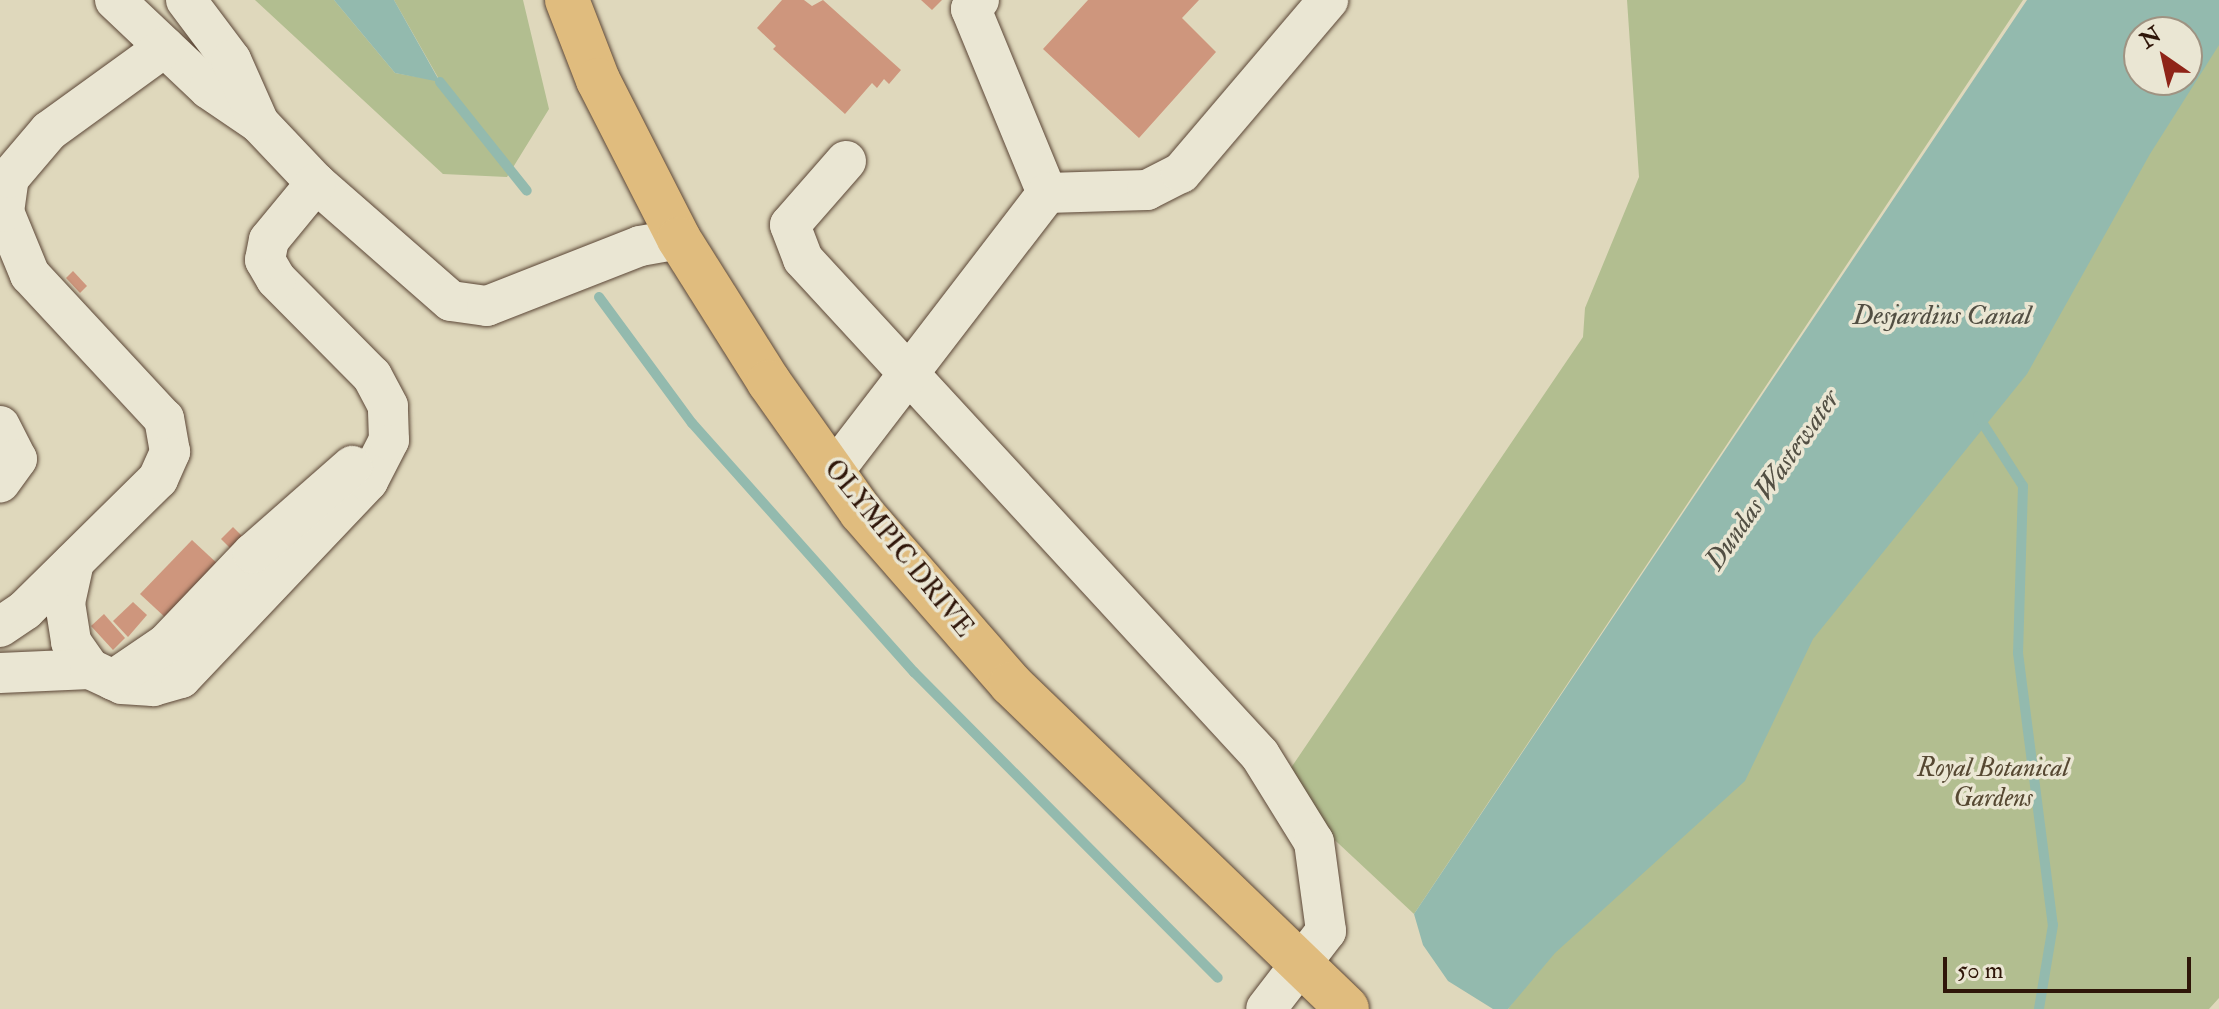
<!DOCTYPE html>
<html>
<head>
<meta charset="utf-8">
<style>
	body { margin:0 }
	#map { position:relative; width:2219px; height:1009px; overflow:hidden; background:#dfd8bc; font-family:"IM FELL Double Pica",serif }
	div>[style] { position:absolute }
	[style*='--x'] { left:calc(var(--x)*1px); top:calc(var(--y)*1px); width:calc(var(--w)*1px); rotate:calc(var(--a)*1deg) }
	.green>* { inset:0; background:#b2be90 }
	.water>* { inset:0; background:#93baae }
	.stream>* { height:10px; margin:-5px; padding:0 5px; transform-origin:5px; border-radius:5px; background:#93baae }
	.building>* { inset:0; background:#ce967d }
	.roads { filter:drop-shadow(0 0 2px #5b4636) drop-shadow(0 0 2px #5b4636) }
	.minor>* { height:40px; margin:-20px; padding:0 20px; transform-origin:20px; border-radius:20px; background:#eae6d3 }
	.major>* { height:44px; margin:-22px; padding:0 22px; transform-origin:22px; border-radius:22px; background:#e0bc7e }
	span { translate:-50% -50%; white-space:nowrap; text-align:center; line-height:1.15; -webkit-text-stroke:7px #eae6d3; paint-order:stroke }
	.street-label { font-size:26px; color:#2f1609 }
	.park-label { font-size:26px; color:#564832; font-style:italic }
	.water-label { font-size:28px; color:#524f43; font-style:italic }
	.north { position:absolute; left:2123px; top:16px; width:80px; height:80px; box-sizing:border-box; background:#eae6d3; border:2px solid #9f9382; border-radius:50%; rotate:326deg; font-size:22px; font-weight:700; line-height:32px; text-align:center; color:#2f1609 }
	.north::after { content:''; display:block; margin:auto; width:28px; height:36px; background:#8f2418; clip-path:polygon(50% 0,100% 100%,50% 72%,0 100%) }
	.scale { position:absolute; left:1943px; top:957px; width:248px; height:36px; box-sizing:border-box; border:4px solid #2f1609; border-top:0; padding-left:10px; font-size:24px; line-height:28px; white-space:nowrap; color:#2f1609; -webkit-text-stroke:6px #eae6d3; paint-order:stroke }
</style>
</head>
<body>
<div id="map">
	<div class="green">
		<i style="clip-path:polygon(255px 0,334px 0,395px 73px,440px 81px,394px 0,523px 0,549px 109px,507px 177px,443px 174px)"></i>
		<i style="clip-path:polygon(1627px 0,2023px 0,1414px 914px,1278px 787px,1583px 337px,1585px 308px,1639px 177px)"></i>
		<i style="clip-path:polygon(2219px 0,2219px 998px,2209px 1009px,1508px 1009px,2187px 80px,2187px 32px)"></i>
	</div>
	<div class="water">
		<i style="clip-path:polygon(334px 0,394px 0,440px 82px,395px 73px)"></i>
		<i style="clip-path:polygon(evenodd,2027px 0,2219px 0,2219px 45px,2150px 154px,2027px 374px,1813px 639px,1745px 781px,1555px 953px,1508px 1009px,1493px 1009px,1448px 981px,1423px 945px,1414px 914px,2027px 0,2187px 32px,2187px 80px,2139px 80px,2139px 32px,2187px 32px)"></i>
	</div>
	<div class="stream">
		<i style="--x:440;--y:82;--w:139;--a:51.4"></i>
		<i style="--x:599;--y:297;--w:157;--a:53.6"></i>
		<i style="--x:692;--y:423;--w:334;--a:48.3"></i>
		<i style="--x:914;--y:672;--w:431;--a:45.2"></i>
		<i style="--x:1978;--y:416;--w:83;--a:57.3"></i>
		<i style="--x:2023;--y:486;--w:167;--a:91.7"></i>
		<i style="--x:2018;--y:653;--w:274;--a:82.7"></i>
		<i style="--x:2053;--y:925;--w:85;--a:99.5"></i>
	</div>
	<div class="building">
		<i style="clip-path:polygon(782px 0,804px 0,812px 6px,823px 0,901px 70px,889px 84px,884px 79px,877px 88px,872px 83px,845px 114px,773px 49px,776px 46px,757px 28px)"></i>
		<i style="clip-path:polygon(921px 0,942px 0,932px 10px)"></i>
		<i style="clip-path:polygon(1088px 0,1199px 0,1182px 18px,1216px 52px,1139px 138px,1043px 49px)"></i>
		<i style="clip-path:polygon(73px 271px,87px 286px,80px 293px,66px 278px)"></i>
		<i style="clip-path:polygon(233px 527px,245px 539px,233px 551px,221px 539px)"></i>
		<i style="clip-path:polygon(192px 540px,220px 566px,168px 620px,140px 594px)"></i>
		<i style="clip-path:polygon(133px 602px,147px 615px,128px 637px,113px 621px)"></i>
		<i style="clip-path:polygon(104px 614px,125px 638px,113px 650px,91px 626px)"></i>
	</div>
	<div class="roads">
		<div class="minor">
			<i style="--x:115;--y:0;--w:129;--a:43.4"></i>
			<i style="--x:209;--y:89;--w:60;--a:34.2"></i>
			<i style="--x:259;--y:123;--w:83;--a:46.5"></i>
			<i style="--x:316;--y:183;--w:179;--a:41.2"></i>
			<i style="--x:451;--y:301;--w:36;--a:8"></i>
			<i style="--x:487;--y:306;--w:164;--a:-21.4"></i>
			<i style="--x:640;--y:246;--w:40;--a:-10"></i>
			<i style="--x:186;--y:0;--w:75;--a:53.1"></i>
			<i style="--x:231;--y:60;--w:69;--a:66"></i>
			<i style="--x:979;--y:0;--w:12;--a:132"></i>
			<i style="--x:971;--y:9;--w:199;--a:67.6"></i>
			<i style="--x:1047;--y:193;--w:100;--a:-1.7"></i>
			<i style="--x:1147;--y:190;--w:38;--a:-27"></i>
			<i style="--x:1181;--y:173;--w:227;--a:-49.6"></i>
			<i style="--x:846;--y:161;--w:85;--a:131.2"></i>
			<i style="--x:790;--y:225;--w:36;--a:69"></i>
			<i style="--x:803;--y:259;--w:674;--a:47.34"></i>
			<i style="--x:1260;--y:755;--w:102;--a:58.2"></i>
			<i style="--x:1314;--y:842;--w:90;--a:82.3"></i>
			<i style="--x:1326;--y:931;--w:98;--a:127.6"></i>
			<i style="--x:0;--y:426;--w:37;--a:63"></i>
			<i style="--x:17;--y:459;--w:29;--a:126"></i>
			<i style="--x:833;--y:472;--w:352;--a:-52.5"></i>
			<i style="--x:74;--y:562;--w:42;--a:102.4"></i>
			<i style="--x:65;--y:603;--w:39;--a:81"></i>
			<i style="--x:71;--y:642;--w:33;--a:55"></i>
			<i style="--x:0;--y:627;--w:30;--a:-34"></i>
			<i style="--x:25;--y:610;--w:187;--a:-44.6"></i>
			<i style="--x:158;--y:479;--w:30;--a:-66"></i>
			<i style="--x:170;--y:452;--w:34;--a:-100"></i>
			<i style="--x:164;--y:419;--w:197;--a:-132.9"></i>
			<i style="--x:30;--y:275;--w:68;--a:-112.4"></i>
			<i style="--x:4;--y:212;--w:34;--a:-82"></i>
			<i style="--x:9;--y:178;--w:62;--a:-49.6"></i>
			<i style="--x:49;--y:131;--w:143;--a:-35.9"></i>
			<i style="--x:0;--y:673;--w:90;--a:-2.5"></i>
			<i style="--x:90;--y:669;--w:35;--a:25"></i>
			<i style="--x:122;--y:684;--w:31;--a:4"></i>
			<i style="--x:153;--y:686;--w:29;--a:-16"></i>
			<i style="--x:181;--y:678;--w:272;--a:-46.5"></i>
			<i style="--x:368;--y:481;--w:46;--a:-62.9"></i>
			<i style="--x:389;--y:440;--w:34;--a:-92"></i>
			<i style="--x:388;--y:406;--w:34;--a:-118"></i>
			<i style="--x:372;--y:376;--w:136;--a:-134.7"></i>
			<i style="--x:276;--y:279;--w:22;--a:-120"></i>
			<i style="--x:265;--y:260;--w:20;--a:-79"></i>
			<i style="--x:269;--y:240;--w:74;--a:-50.5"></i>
			<i style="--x:113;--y:680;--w:64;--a:-34.2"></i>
			<i style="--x:166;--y:644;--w:126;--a:-46.3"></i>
			<i style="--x:253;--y:553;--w:132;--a:-41.3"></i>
		</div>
		<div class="major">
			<i style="--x:567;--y:0;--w:86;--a:68.8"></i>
			<i style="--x:598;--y:80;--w:178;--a:63"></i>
			<i style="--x:679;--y:239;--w:169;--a:57.8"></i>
			<i style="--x:769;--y:382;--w:159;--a:54.7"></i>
			<i style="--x:861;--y:512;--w:228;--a:48.9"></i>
			<i style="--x:1011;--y:684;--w:467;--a:44"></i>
		</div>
	</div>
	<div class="street-label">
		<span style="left:898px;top:549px;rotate:51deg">OLYMPIC DRIVE</span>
	</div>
	<div class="park-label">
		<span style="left:1993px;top:784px">Royal Botanical<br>Gardens</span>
	</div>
	<div class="water-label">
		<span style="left:1942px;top:316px">Desjardins Canal</span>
		<span style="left:1773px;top:480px;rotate:-55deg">Dundas Wastewater</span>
	</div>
	<div class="north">N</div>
	<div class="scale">50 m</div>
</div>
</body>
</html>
